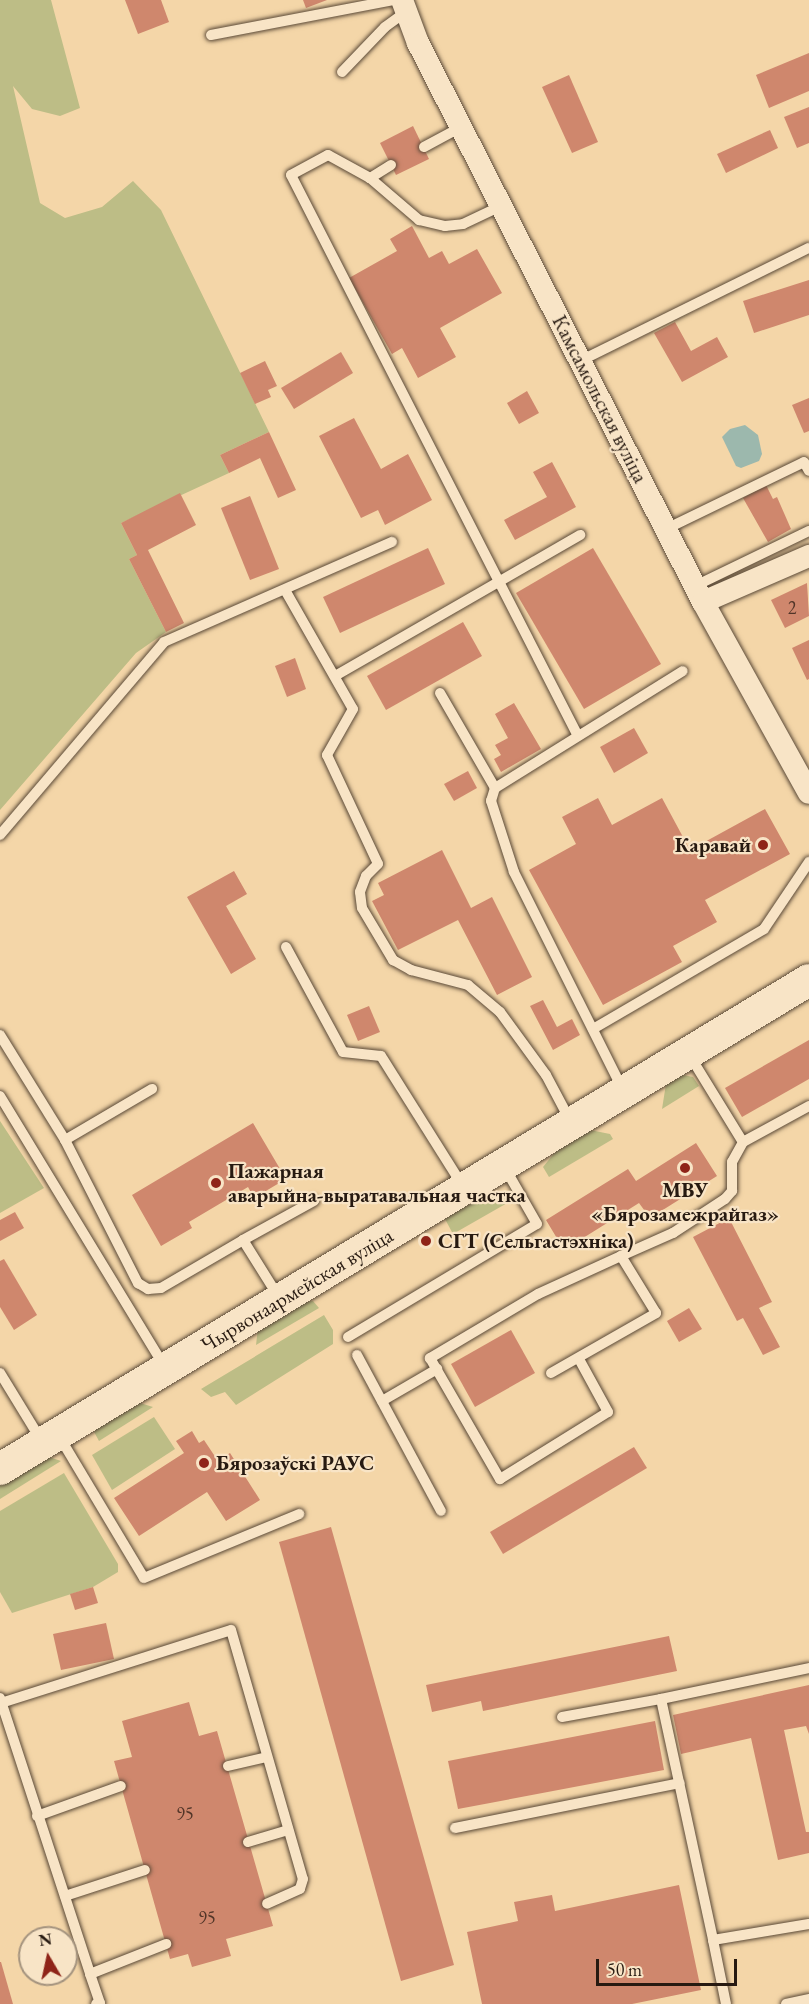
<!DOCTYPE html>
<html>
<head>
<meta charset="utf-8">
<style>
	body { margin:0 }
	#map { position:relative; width:809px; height:2004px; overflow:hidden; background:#f4d6a8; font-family:"EB Garamond",serif }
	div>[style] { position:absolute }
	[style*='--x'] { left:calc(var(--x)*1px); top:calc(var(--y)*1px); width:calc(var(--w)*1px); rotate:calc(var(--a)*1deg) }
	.green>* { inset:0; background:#bdbd86 }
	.water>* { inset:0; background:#9cb8ad }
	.building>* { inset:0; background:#cf876d }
	.roads { filter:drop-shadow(0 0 2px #5a4937) drop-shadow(0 0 2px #5a4937) }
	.lane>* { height:10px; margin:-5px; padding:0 5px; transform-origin:5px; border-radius:5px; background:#f8e4c6 }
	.street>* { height:22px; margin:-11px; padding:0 11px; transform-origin:11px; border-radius:11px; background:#f8e4c6 }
	.secondary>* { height:32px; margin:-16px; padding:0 16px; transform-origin:16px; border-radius:16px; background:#f8e4c6 }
	.dots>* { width:16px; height:16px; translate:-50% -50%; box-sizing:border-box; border:3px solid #f8e4c6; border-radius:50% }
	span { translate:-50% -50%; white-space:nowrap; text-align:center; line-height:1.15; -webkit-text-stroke:4.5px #f8e4c6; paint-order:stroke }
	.number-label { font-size:18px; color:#513528 }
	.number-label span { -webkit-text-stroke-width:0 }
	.street-label { font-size:21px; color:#271a11 }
	.poi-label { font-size:21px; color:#271a11; font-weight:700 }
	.right { translate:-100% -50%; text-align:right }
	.left { translate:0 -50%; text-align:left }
	.north { position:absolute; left:18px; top:1926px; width:60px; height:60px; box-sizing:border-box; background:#f8e4c6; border:2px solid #a4937e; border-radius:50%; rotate:351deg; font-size:16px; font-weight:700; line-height:24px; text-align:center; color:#271a11 }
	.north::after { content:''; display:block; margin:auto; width:21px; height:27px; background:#8f2418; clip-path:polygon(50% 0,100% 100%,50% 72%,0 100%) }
	.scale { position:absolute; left:596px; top:1959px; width:141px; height:27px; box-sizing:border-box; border:3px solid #271a11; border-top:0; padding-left:8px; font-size:18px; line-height:21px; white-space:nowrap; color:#271a11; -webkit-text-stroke:4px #f8e4c6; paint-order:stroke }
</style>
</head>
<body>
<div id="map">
	<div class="green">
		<i style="clip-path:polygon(0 0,51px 0,80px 108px,60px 116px,32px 109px,13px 86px,40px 203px,65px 218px,102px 207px,133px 181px,161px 210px,269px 432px,220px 455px,229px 473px,121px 523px,137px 555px,129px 559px,166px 632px,136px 653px,0 810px)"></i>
		<i style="clip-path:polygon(683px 1075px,693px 1077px,699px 1086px,662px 1109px,666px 1084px)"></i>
		<i style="clip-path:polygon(0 1121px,44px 1188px,0 1213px)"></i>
		<i style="clip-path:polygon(590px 1130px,610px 1134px,613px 1139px,549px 1177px,543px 1167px,560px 1146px)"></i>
		<i style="clip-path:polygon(504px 1193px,509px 1202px,453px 1234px,445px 1219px,465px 1206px)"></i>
		<i style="clip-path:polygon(313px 1301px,319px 1308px,256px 1345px,258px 1328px,301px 1302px)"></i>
		<i style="clip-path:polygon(324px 1315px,333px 1330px,333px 1344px,236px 1405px,225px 1392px,211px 1397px,201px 1389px)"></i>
		<i style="clip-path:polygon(137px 1402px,153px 1407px,99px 1441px,93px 1430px)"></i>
		<i style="clip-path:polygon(154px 1417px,175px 1449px,112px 1490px,92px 1455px)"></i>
		<i style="clip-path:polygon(49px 1457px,61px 1461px,0 1499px,0 1485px)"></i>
		<i style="clip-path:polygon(64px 1473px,118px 1564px,118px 1572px,93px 1587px,12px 1613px,0 1592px,0 1511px)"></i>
	</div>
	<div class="water">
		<i style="clip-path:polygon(745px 425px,758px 435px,762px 454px,759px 461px,741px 468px,736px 466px,722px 437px,730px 429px)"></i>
	</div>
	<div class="building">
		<i style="clip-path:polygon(125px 0,161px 0,169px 22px,138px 34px)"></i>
		<i style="clip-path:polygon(303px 0,327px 0,306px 8px)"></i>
		<i style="clip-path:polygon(809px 53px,809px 91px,769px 108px,756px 75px)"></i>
		<i style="clip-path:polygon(569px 75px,598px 142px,572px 153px,542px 87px)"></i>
		<i style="clip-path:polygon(809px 107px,809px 143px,797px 148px,784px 117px)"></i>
		<i style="clip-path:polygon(413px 126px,429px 159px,396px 175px,380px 143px)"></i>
		<i style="clip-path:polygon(770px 130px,778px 148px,726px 173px,717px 154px)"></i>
		<i style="clip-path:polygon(412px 226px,429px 258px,442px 251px,449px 264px,477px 249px,502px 293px,440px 328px,456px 357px,418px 378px,402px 348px,392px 354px,349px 278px,397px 251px,390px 239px)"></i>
		<i style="clip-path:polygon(809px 280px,809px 315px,754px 333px,743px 301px)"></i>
		<i style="clip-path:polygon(675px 322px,691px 351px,717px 337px,728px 357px,682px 382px,654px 333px)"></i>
		<i style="clip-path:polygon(341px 352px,353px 373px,294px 409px,281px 388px)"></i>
		<i style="clip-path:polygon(265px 361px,277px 386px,268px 390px,271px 397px,255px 404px,240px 373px)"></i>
		<i style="clip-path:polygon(527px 391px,539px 413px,519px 424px,507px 403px)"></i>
		<i style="clip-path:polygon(809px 398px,809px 431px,804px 433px,792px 405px)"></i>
		<i style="clip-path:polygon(354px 418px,381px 469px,408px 454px,432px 500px,385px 525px,378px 510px,361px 518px,319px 436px)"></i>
		<i style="clip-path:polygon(269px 432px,296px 490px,278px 498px,260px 458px,229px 473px,220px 455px)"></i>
		<i style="clip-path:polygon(552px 462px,576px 507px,515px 540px,504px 520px,547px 497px,533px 472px)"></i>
		<i style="clip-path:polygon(766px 485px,773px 499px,777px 497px,791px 529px,768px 542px,743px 498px)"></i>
		<i style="clip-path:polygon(180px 493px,196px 525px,148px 550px,184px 623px,166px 632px,129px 559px,137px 555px,121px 523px)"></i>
		<i style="clip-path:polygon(250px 496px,279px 569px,250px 580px,221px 508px)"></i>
		<i style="clip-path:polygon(428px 548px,445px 584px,340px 633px,323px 597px)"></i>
		<i style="clip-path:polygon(593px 548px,661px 664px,584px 709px,516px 593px)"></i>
		<i style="clip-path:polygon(807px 583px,809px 616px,785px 628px,771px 600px)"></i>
		<i style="clip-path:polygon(463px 622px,482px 656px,386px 710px,367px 676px)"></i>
		<i style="clip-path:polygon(809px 640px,809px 679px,807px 680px,792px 648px)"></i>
		<i style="clip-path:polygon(295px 658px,306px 689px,287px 697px,275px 666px)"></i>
		<i style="clip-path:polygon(514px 703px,541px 749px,501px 772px,494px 759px,501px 755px,495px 745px,508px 738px,495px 714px)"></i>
		<i style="clip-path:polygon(634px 728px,648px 753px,614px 773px,600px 747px)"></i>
		<i style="clip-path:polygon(468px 771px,477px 788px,454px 801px,444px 784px)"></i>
		<i style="clip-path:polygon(598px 798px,612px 825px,662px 798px,690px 850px,765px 809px,790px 854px,705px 900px,717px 922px,673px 946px,682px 962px,603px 1005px,529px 870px,576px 844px,562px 817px)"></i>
		<i style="clip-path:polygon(442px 850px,471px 908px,492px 897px,532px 977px,497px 995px,458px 920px,398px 950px,372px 901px,384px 895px,378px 883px)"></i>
		<i style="clip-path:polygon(234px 871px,247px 894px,226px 906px,256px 959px,231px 974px,187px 897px)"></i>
		<i style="clip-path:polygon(543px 1000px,557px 1027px,572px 1019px,580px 1035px,553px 1050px,530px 1006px)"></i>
		<i style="clip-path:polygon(369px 1006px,380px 1032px,358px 1041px,347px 1015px)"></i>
		<i style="clip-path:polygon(809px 1040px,809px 1079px,742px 1117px,725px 1088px)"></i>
		<i style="clip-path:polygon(253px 1123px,286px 1179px,254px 1198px,248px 1187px,189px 1222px,192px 1228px,161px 1246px,132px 1195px)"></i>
		<i style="clip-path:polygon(696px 1143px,717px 1176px,650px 1218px,639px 1203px,564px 1250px,546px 1220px,628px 1169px,636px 1181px)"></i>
		<i style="clip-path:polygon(15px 1212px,24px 1228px,0 1241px,0 1220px)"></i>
		<i style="clip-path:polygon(729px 1218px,772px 1302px,759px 1308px,780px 1347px,763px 1355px,743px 1318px,737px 1321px,693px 1237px)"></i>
		<i style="clip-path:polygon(4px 1259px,37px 1315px,14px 1330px,0 1307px,0 1261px)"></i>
		<i style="clip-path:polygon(689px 1308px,702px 1329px,679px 1342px,667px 1321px)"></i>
		<i style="clip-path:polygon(511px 1330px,535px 1373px,475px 1407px,451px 1364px)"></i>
		<i style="clip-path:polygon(192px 1431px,199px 1443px,204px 1440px,218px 1461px,230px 1453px,260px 1500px,226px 1521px,207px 1492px,139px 1536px,114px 1498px,184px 1453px,176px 1441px)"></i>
		<i style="clip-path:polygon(634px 1447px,647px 1468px,503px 1554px,490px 1532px)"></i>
		<i style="clip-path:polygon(331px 1527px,454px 1965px,401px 1981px,279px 1542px)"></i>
		<i style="clip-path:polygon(93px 1587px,98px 1603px,75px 1610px,70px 1594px)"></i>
		<i style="clip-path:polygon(106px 1623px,114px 1659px,61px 1670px,53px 1634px)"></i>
		<i style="clip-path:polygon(669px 1636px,677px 1671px,483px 1711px,481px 1701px,432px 1712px,426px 1685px)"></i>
		<i style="clip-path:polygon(809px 1685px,809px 1734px,806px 1726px,784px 1730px,806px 1832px,809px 1832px,809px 1853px,778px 1860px,751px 1738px,681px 1754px,673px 1715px)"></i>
		<i style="clip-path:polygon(189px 1702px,199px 1736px,217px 1731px,273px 1926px,226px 1939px,231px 1956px,192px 1967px,188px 1954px,170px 1959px,114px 1761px,132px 1757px,122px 1721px)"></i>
		<i style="clip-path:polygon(655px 1721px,664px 1770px,458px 1809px,448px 1761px)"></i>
		<i style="clip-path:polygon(679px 1885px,701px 1990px,632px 2004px,482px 2004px,467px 1932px,518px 1921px,514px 1902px,552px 1895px,555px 1911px)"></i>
		<i style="clip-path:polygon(0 1962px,1px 1962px,13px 2004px,0 2004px)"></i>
	</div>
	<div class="roads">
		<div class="lane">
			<i style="--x:211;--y:35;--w:187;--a:-10.8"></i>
			<i style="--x:342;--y:72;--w:62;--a:-46.3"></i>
			<i style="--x:385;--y:27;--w:26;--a:-36"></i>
			<i style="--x:424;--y:147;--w:42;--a:-28.4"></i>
			<i style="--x:391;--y:165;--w:25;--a:148"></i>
			<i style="--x:370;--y:178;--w:48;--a:-151.3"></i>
			<i style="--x:328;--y:155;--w:42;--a:151.6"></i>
			<i style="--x:291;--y:175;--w:630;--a:62.91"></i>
			<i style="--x:370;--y:178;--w:65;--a:40.6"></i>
			<i style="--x:419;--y:220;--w:27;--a:13"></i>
			<i style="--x:445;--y:226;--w:18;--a:-6"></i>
			<i style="--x:463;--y:224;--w:42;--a:-25.3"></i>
			<i style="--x:580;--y:361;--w:255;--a:-26.3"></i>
			<i style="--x:666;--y:529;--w:153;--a:-25.9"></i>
			<i style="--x:804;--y:462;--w:10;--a:61"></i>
			<i style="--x:695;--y:586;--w:127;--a:-25.8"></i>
			<i style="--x:285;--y:590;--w:137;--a:60.3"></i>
			<i style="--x:353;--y:709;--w:53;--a:119.5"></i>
			<i style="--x:327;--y:755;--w:120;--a:64.9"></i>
			<i style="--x:378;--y:864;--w:17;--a:135"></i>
			<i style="--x:366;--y:876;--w:17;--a:111"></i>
			<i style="--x:360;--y:892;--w:16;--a:83"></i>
			<i style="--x:362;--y:908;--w:61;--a:59.2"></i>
			<i style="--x:393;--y:960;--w:21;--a:29"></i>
			<i style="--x:411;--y:970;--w:59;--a:14.7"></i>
			<i style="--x:468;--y:985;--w:42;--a:40.2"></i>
			<i style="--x:500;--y:1012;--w:78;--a:53.9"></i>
			<i style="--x:546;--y:1075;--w:53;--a:62"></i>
			<i style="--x:335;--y:676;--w:283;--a:-29.9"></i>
			<i style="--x:440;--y:693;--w:110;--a:59.9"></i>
			<i style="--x:0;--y:835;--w:253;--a:-49.6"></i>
			<i style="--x:164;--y:642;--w:249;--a:-23.7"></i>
			<i style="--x:286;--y:947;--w:119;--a:61.5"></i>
			<i style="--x:343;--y:1052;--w:38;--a:6"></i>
			<i style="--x:381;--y:1056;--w:154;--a:57.8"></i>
			<i style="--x:593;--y:1029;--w:198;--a:-30.3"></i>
			<i style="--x:764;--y:929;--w:81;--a:-56.1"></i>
			<i style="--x:0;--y:1035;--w:123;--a:58.2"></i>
			<i style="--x:65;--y:1140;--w:161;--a:63"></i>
			<i style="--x:138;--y:1283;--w:12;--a:31"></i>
			<i style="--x:148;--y:1289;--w:13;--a:-4"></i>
			<i style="--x:161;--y:1288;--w:95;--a:-30.3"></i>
			<i style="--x:243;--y:1240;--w:66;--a:58"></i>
			<i style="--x:690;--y:1056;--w:101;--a:58.4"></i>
			<i style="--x:743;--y:1142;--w:75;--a:-28.6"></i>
			<i style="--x:623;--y:1090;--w:244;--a:-116.6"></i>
			<i style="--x:514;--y:872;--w:75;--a:-107.9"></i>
			<i style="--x:491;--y:801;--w:14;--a:-73"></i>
			<i style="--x:495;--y:788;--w:221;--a:-31.9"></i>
			<i style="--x:0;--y:1096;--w:316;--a:58.7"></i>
			<i style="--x:65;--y:1140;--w:101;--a:-30.4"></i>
			<i style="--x:243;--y:1240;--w:81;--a:-28.8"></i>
			<i style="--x:621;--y:1256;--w:57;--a:-23.9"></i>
			<i style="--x:673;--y:1233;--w:62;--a:-33.2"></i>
			<i style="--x:725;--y:1199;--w:11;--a:-49"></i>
			<i style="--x:732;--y:1191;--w:29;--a:-90"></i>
			<i style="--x:732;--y:1162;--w:23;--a:-61"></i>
			<i style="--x:348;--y:1337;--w:220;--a:-30.9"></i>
			<i style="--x:537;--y:1224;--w:64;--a:-119.7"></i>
			<i style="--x:357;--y:1355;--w:177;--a:61.7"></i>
			<i style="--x:0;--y:1373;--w:79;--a:58.5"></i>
			<i style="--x:551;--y:1373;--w:121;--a:-29.7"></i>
			<i style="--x:656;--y:1313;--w:67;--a:-121.6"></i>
			<i style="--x:621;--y:1256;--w:91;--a:155.4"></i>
			<i style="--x:538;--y:1294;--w:126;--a:149.3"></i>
			<i style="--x:430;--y:1358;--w:140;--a:60"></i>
			<i style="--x:500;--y:1479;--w:127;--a:-31.8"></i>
			<i style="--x:608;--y:1412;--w:60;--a:-118.7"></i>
			<i style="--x:382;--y:1401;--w:64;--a:-30.2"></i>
			<i style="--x:59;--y:1436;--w:165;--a:59.1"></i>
			<i style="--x:144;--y:1578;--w:168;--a:-22.4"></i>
			<i style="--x:0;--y:1698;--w:290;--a:71.9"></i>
			<i style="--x:90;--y:1974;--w:82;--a:-21.5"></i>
			<i style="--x:661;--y:1699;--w:151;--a:-11.8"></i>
			<i style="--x:1;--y:1703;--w:241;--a:-17.6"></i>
			<i style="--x:231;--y:1630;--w:259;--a:73.9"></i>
			<i style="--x:303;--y:1879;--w:10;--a:107"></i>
			<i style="--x:300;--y:1889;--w:36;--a:156"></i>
			<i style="--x:562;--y:1717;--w:101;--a:-10.3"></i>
			<i style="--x:661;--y:1699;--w:247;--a:77.8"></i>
			<i style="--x:713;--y:1940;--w:97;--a:-9.5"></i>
			<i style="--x:228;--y:1766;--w:40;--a:-13"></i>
			<i style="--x:37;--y:1816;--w:89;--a:-19.7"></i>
			<i style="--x:455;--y:1828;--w:229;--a:-11.3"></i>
			<i style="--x:248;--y:1842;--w:42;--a:-16.7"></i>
			<i style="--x:65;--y:1896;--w:84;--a:-18"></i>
			<i style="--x:713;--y:1940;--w:65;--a:78.5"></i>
			<i style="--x:90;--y:1974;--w:31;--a:71"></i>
			<i style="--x:100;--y:2003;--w:4;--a:166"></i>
			<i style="--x:786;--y:2004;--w:24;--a:-12"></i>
		</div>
		<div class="street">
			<i style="--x:402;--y:0;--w:46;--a:69.6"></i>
			<i style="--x:418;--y:43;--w:627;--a:62.99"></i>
			<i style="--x:703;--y:602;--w:218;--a:61"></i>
			<i style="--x:703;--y:602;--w:116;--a:-23.5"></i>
		</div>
		<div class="secondary">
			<i style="--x:0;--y:1469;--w:945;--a:-31.15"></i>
		</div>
	</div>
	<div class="dots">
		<i style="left:763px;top:845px;background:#8f2418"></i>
		<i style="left:685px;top:1168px;background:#8f2418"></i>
		<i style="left:216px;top:1183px;background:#8f2418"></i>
		<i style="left:426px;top:1241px;background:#8f2418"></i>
		<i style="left:204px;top:1463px;background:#8f2418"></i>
	</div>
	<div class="number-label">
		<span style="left:792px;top:608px">2</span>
		<span style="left:185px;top:1814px">95</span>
		<span style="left:207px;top:1918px">95</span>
	</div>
	<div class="street-label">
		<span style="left:600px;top:399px;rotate:63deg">Камсамольская вуліца</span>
		<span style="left:297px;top:1290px;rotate:-31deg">Чырвонаармейская вуліца</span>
	</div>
	<div class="poi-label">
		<span class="right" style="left:751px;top:845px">Каравай</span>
		<span class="left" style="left:228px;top:1183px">Пажарная<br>аварыйна-выратавальная частка</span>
		<span style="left:685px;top:1202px">МВУ<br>«Бярозамежрайгаз»</span>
		<span class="left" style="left:438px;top:1241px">СГТ (Сельгастэхніка)</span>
		<span class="left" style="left:216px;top:1463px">Бярозаўскі РАУС</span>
	</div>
	<div class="north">N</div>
	<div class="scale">50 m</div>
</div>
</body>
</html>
